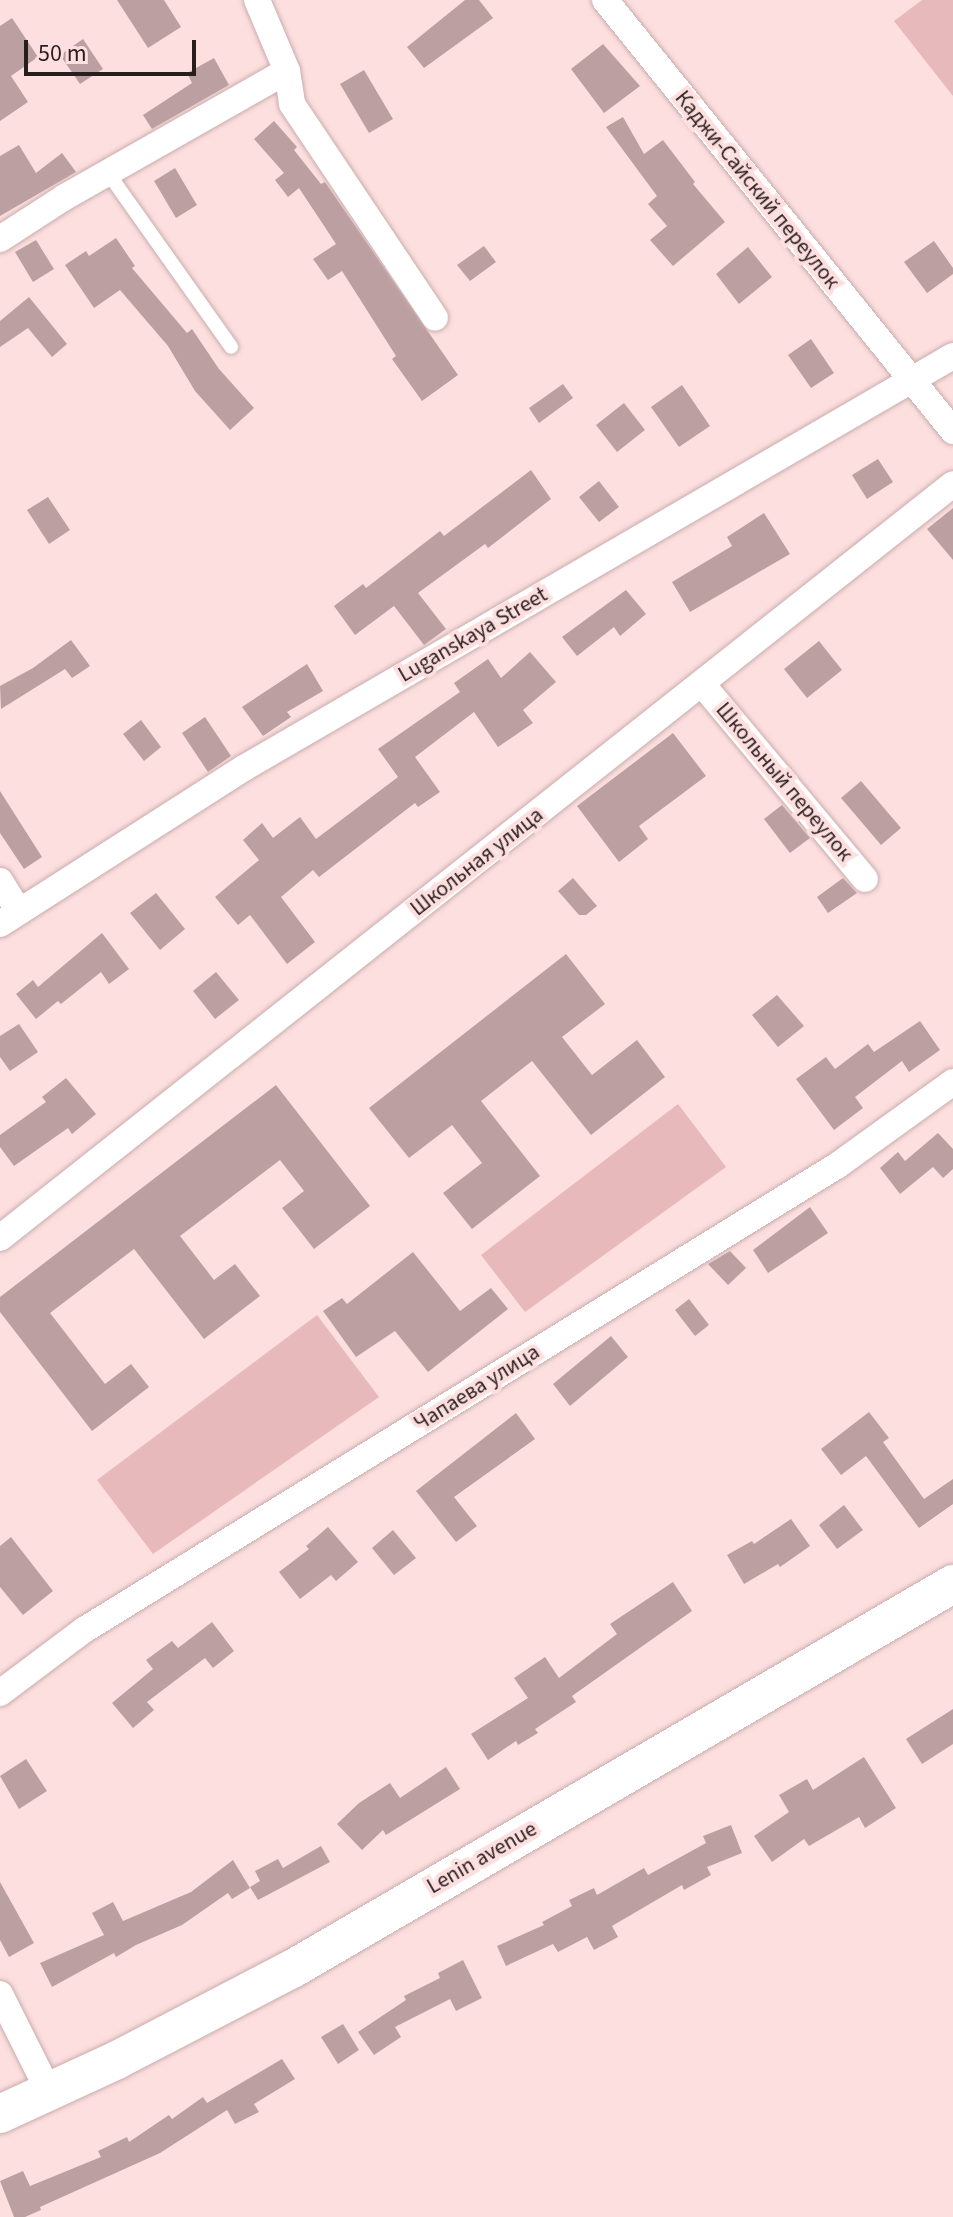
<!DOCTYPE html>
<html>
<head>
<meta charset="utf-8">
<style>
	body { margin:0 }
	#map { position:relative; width:953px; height:2217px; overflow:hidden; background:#fddfdf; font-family:"Source Sans 3",sans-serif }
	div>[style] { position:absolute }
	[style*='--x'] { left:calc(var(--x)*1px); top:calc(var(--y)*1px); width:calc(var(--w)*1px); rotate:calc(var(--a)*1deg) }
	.green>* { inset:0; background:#e7b9ba }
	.building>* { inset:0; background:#bca0a1 }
	.roads { filter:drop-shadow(0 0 2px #c9acad) drop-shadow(0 0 2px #c9acad) }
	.lane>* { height:14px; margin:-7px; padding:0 7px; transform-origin:7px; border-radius:7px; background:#fff }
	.street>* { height:26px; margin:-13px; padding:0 13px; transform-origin:13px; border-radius:13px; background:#fff }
	.secondary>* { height:38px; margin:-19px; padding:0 19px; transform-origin:19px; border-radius:19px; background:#fff }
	span { translate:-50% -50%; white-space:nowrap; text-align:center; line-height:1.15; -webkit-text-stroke:8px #fddfdf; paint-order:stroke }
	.street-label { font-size:22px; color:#291e1e }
	.scale { position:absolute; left:24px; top:40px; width:172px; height:36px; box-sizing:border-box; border:4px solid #291e1e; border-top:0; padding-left:10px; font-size:24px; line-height:28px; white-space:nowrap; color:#291e1e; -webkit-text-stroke:6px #fddfdf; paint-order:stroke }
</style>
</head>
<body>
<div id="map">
	<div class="green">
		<i style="clip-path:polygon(922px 0,953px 0,953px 96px,894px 21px)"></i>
		<i style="clip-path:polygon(678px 1104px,726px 1167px,525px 1312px,481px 1255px)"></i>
		<i style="clip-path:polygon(317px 1315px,379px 1397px,153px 1554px,97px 1480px)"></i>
	</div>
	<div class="building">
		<i style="clip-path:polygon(117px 0,164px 0,181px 27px,148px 48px)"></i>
		<i style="clip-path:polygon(465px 0,479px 0,493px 18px,424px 68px,407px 47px)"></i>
		<i style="clip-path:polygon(12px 18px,38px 57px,11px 76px,28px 102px,0 121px,0 26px)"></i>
		<i style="clip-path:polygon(83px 39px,103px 69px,80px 84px,60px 55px)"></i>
		<i style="clip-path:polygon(603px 44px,640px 86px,604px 113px,571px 69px)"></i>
		<i style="clip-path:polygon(214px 58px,229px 85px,152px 129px,143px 115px,192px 83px,187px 73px)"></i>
		<i style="clip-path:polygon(364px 70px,393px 119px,369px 133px,340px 84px)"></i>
		<i style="clip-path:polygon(623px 117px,644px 154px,663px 140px,695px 182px,693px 184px,725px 222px,673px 266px,650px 240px,667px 226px,648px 204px,657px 196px,606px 127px)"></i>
		<i style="clip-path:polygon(274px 121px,297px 147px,294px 150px,321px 184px,325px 182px,458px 375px,422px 401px,392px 359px,396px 356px,342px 271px,328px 280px,313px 259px,336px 244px,299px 188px,288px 197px,275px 180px,284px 173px,254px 139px)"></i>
		<i style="clip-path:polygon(19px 145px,36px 173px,62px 153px,76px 172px,0 216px,0 156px)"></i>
		<i style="clip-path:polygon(175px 168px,197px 205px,176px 218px,154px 181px)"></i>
		<i style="clip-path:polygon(116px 238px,135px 266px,132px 268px,187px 333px,192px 329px,219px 369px,254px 408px,230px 430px,195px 391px,168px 346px,120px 290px,94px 308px,65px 265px,86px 251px,89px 256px)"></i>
		<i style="clip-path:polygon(36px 240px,54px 269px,33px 282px,15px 252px)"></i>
		<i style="clip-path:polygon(934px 241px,953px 268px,953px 274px,927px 293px,904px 262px)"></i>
		<i style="clip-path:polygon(484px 246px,496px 262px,470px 281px,457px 265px)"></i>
		<i style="clip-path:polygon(748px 247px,772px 277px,739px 304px,716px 274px)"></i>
		<i style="clip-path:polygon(29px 297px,67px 344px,52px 357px,28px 328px,0 347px,0 321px)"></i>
		<i style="clip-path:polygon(811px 339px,834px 373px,811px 388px,788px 355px)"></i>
		<i style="clip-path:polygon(563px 384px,573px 398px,539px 423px,529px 408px)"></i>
		<i style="clip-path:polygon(682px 385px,710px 426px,679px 447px,651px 407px)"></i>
		<i style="clip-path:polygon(624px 403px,645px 430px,617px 452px,596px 425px)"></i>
		<i style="clip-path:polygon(878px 459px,893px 482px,867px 499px,852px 475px)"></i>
		<i style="clip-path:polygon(531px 470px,551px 499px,488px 548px,485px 544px,418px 593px,446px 629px,424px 645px,394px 606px,355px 635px,334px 606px,363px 584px,366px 588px,440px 531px,444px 536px)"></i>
		<i style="clip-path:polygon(599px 481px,619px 507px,599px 522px,579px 497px)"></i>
		<i style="clip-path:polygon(48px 497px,70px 530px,49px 544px,27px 510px)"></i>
		<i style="clip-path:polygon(953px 508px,953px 560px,927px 529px)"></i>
		<i style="clip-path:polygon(764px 513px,790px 554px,690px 612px,672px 582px,732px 546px,727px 537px)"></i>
		<i style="clip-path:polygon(626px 590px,646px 614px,620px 636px,614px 627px,577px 656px,562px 637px)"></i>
		<i style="clip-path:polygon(71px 640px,90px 666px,72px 678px,65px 669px,1px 709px,0 686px,33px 668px)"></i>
		<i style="clip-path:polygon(819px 641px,842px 670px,807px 698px,784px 669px)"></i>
		<i style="clip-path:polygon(530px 652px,556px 682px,523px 710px,533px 723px,498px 747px,474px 712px,415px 757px,440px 792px,418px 807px,415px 803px,319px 877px,313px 870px,281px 897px,315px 942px,287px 964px,250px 915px,238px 925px,215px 897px,259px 860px,243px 840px,262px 823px,273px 838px,300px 817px,316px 839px,398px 777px,378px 749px,460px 692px,454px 683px,488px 659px,501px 678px)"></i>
		<i style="clip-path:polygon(307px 664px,323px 691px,287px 712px,291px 717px,263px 736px,242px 707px)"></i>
		<i style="clip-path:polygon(205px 717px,231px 756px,208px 772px,182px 733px)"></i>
		<i style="clip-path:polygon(141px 720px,161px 747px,144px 761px,123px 734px)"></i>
		<i style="clip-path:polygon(673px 733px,706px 776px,639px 826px,648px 839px,619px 862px,577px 806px)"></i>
		<i style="clip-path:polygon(861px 781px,901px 828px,881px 845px,841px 798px)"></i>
		<i style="clip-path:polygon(0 791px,42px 857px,24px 869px,0 833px)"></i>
		<i style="clip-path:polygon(782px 805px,810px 838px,790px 853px,764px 819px)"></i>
		<i style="clip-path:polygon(573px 878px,597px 906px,586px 915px,579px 915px,558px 891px)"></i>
		<i style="clip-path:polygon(843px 878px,857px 893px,828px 913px,817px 897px)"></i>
		<i style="clip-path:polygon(156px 893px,185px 929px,160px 950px,130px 913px)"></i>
		<i style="clip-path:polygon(102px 933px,129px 969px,109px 984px,101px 972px,61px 1004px,58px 1001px,36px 1019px,16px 994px,33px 980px,38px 987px)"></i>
		<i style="clip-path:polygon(566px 954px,605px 1004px,562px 1037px,592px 1075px,637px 1040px,665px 1077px,591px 1135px,532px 1061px,481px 1101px,540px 1176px,472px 1229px,443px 1193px,482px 1163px,452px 1125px,409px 1158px,369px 1108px)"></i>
		<i style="clip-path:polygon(216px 972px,239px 1000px,215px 1019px,193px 991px)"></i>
		<i style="clip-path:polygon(777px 995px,804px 1026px,778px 1047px,752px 1015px)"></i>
		<i style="clip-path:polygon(920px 1021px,940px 1050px,909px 1072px,902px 1061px,855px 1097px,863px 1108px,834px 1130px,796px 1079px,826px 1057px,835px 1069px,868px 1044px,874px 1052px)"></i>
		<i style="clip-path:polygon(19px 1024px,38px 1052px,10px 1071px,0 1057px,0 1036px)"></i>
		<i style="clip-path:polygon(66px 1078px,96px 1114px,72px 1134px,68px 1128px,14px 1166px,0 1147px,0 1135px,46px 1102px,42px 1097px)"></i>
		<i style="clip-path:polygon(276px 1085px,370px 1206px,314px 1249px,282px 1208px,304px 1191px,280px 1160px,180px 1236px,214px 1280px,235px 1264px,260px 1296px,204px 1339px,134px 1249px,50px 1313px,105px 1384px,131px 1364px,149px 1387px,92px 1431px,0 1312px,0 1297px)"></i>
		<i style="clip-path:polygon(938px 1133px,953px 1149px,953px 1169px,943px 1178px,933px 1167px,900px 1194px,880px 1168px,898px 1152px,905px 1161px)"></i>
		<i style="clip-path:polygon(810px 1207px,828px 1233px,768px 1273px,753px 1250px)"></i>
		<i style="clip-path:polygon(730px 1251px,746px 1268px,728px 1285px,708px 1264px)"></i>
		<i style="clip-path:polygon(413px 1252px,460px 1311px,491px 1288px,508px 1309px,428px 1372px,395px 1331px,356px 1357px,323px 1311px,342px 1298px,347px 1304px)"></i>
		<i style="clip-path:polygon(689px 1299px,709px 1325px,695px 1336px,675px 1310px)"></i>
		<i style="clip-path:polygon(611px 1336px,628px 1357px,570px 1406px,553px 1384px)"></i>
		<i style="clip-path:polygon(869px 1412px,889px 1438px,883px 1442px,924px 1499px,953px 1479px,953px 1504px,919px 1528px,866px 1456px,841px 1475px,821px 1449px)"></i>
		<i style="clip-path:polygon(516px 1413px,535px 1439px,454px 1497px,477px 1526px,456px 1542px,416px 1491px)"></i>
		<i style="clip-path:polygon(844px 1505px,863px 1530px,837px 1549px,819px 1525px)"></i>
		<i style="clip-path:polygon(791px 1519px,810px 1546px,780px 1567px,778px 1564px,744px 1584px,727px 1555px,752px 1541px,754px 1544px)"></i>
		<i style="clip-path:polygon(328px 1527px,358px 1562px,336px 1581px,331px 1575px,300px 1599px,279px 1572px,309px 1549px,306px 1546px)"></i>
		<i style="clip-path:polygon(393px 1530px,416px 1558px,394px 1575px,372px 1548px)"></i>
		<i style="clip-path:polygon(11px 1537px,53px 1591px,23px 1615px,0 1587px,0 1546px)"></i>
		<i style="clip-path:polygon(673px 1582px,692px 1611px,572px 1696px,576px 1702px,535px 1729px,538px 1733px,518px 1745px,516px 1741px,488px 1760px,471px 1734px,528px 1698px,514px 1678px,545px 1657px,559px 1678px,617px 1634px,610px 1624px)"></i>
		<i style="clip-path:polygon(212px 1622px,234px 1651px,213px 1668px,205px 1658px,147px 1702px,154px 1710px,133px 1728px,112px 1703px,153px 1669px,146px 1660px,172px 1641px,178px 1648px)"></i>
		<i style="clip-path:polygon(953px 1709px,953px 1744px,922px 1764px,906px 1739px)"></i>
		<i style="clip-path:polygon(864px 1757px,896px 1808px,865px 1828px,859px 1817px,809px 1846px,804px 1839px,772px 1862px,754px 1836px,789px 1812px,779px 1795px,807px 1779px,813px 1790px)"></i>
		<i style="clip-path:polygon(26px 1759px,47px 1791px,19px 1809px,0 1776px)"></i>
		<i style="clip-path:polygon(446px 1767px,460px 1789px,386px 1835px,383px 1830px,362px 1850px,337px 1824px,359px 1803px,390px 1783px,400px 1798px)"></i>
		<i style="clip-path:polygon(731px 1825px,742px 1853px,707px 1867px,711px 1875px,684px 1890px,682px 1885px,612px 1926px,618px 1937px,594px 1950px,587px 1937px,558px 1952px,553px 1944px,506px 1966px,497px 1946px,544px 1925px,542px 1922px,572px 1906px,569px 1900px,594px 1888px,597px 1895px,644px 1868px,648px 1875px,706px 1843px,703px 1836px)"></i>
		<i style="clip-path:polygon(321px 1846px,330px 1862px,258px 1900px,250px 1887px,260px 1881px,255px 1871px,278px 1859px,283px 1868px)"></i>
		<i style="clip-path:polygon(233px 1860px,250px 1888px,232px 1899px,228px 1893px,182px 1925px,136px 1945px,116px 1957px,114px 1953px,52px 1987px,40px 1963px,104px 1935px,92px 1913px,113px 1902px,123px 1921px,191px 1892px)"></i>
		<i style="clip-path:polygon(0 1882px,34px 1943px,9px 1957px,0 1940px)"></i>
		<i style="clip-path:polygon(463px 1960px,482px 1998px,456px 2011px,450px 1999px,395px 2027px,401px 2037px,374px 2055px,358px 2032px,406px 2000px,404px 1996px,440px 1978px,438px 1973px)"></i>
		<i style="clip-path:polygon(343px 2024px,359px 2050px,338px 2064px,321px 2037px)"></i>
		<i style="clip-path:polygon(282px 2059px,295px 2079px,254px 2104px,259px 2112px,235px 2124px,227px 2110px,160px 2153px,40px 2207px,41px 2210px,25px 2217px,14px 2217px,0 2181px,23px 2171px,30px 2186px,101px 2157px,98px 2151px,127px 2137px,129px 2142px,169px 2115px,172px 2119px,203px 2097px,207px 2103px)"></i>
	</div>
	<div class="roads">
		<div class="lane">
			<i style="--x:108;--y:173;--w:213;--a:54.7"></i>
		</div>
		<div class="street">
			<i style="--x:257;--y:0;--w:77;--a:67.1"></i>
			<i style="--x:287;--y:71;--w:33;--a:81"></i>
			<i style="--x:292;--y:104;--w:257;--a:56.2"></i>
			<i style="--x:605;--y:0;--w:554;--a:51.08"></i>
			<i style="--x:0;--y:239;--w:77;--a:-32.9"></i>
			<i style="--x:65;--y:197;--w:255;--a:-29.6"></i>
			<i style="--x:702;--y:684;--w:254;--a:50.1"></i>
			<i style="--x:0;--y:881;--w:36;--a:58"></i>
			<i style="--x:0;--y:924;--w:290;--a:-32.6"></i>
			<i style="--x:244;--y:768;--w:820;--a:-30.16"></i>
			<i style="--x:0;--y:1238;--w:1215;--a:-38.35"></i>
			<i style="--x:0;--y:1693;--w:105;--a:-36.9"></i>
			<i style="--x:84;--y:1630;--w:886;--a:-31.66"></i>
			<i style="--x:838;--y:1165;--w:142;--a:-35.8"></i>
			<i style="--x:0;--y:1994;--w:110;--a:63.4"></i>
		</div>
		<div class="secondary">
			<i style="--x:0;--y:2114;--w:129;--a:-24.8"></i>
			<i style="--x:117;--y:2060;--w:199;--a:-27.5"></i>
			<i style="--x:294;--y:1968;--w:763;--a:-30.23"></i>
		</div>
	</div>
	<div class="street-label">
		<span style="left:757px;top:190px;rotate:51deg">Каджи-Сайский переулок</span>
		<span style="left:473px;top:635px;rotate:-30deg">Luganskaya Street</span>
		<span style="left:784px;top:782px;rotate:50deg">Школьный переулок</span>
		<span style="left:477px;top:862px;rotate:-38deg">Школьная улица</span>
		<span style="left:477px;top:1388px;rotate:-32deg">Чапаева улица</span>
		<span style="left:482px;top:1858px;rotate:-30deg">Lenin avenue</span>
	</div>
	<div class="scale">50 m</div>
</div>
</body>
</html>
